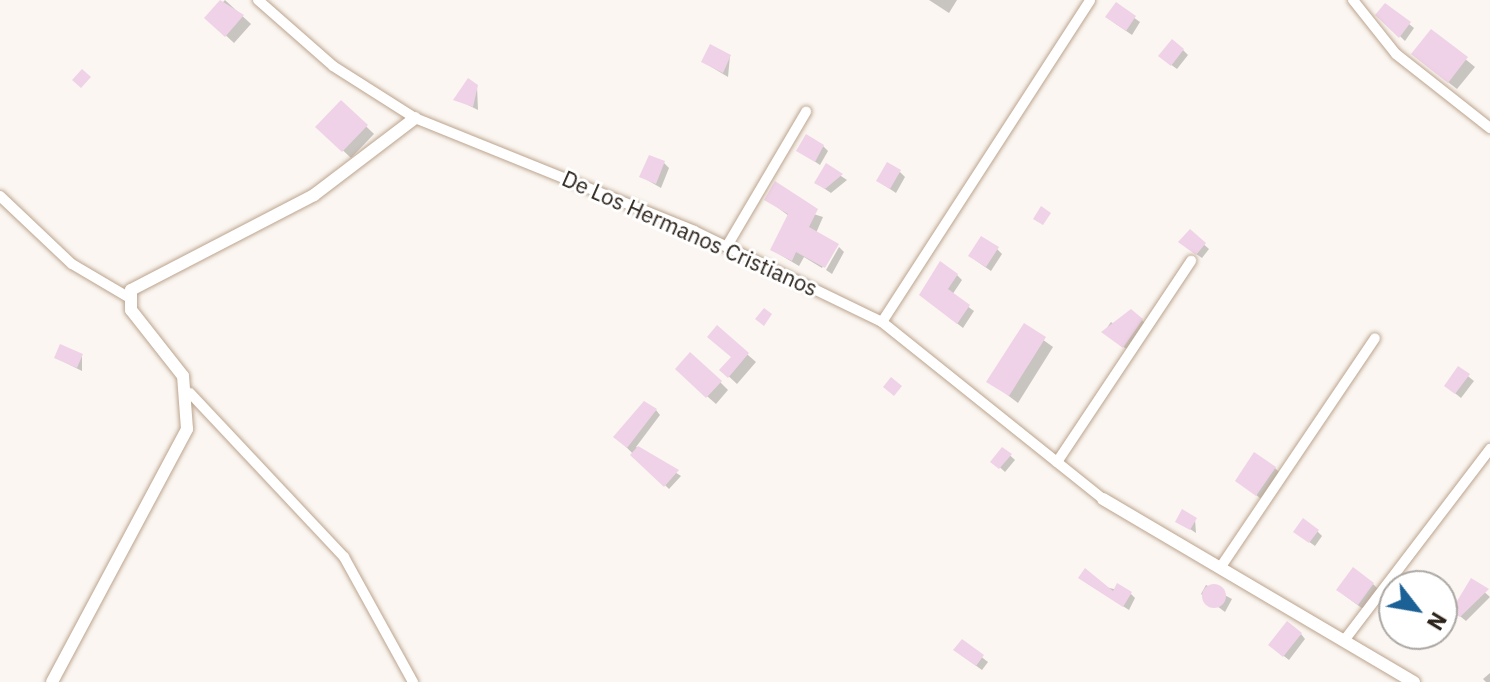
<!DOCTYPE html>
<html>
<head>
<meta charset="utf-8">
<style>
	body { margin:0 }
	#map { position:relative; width:1490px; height:682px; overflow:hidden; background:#fbf6f1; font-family:"IBM Plex Sans",sans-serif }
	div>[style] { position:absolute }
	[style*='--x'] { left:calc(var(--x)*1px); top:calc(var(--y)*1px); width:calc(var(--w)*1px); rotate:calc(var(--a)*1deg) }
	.shadow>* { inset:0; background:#0003 }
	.building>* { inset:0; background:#efd2e7 }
	.round { border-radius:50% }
	.roads { filter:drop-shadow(0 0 2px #bca48e) drop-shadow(0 0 2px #bca48e) }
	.minor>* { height:10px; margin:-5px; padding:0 5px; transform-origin:5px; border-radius:5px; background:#fff }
	.tertiary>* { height:12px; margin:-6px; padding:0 6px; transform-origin:6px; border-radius:6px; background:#fff }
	span { translate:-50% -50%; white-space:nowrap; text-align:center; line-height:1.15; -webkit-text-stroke:6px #fff; paint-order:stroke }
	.street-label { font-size:22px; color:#2c231a }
	.north { position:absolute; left:1378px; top:570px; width:80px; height:80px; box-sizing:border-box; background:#fff; border:2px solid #aba7a3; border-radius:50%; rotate:121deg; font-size:22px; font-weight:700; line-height:32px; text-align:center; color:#2c231a }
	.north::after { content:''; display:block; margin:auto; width:28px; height:36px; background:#1b6195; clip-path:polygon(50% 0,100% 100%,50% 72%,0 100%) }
</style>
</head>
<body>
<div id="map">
	<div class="shadow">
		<i style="clip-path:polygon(225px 0,251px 24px,234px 43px,207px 18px)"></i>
		<i style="clip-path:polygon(929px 0,957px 0,949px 13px)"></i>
		<i style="clip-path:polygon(1116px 5px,1140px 22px,1132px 35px,1113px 22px)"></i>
		<i style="clip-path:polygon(1378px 15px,1409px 24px,1414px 28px,1405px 41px)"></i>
		<i style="clip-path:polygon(1431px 31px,1475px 67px,1457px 89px,1422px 62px)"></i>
		<i style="clip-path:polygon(1183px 50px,1188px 55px,1177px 69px,1166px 61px)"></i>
		<i style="clip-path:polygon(730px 56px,728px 77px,703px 62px)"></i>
		<i style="clip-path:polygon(477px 86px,478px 110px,456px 99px)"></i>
		<i style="clip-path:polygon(341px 102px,374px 134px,351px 158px,318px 127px)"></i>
		<i style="clip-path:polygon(823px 146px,828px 151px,820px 165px,799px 151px)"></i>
		<i style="clip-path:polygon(664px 163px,669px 168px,661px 188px,642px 177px)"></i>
		<i style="clip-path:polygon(826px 166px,847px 180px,831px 193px,822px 187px)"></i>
		<i style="clip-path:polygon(900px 172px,905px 177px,896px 193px,878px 181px)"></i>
		<i style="clip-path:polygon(766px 199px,823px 217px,816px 233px,836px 244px,822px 268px,804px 257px,799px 266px,772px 250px,789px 216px)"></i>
		<i style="clip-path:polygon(1190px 232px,1209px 249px,1202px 258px,1186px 247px)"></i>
		<i style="clip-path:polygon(839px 247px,844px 252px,832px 274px,826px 270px)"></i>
		<i style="clip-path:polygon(997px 249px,1002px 254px,991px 271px,975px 260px)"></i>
		<i style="clip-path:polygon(957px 275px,962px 280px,952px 295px,974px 311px,963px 328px,927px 300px)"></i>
		<i style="clip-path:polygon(1142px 320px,1147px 325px,1129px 351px,1104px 332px,1111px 322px,1119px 328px)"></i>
		<i style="clip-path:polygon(1024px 326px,1053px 347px,1018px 403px,989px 381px)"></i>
		<i style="clip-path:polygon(717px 328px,756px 362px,737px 384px,722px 370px,733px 358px)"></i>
		<i style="clip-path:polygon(82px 356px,82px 371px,56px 358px)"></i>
		<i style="clip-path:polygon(1459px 369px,1474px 381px,1461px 398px,1451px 390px)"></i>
		<i style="clip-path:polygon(685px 377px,720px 382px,728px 390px,716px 404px)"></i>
		<i style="clip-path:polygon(656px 410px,660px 415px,636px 447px,681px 476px,669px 489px,621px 442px)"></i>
		<i style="clip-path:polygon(1003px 449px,1015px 460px,1005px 472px,993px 461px)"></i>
		<i style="clip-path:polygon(1275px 468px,1283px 476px,1265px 502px,1237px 480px)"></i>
		<i style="clip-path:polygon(1195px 519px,1196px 533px,1178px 521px)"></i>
		<i style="clip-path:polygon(1317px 531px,1322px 536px,1315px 546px,1301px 536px)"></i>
		<i style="clip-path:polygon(1472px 581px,1490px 597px,1466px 621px,1455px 612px,1449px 622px,1442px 605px,1446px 599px,1456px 607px)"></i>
		<i style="clip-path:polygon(1085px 582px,1130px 593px,1135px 598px,1129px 610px)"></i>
		<i style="clip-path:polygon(1373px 584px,1378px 589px,1363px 609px,1344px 595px)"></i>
		<i style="clip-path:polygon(1206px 585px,1232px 599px,1225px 612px,1201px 594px)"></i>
		<i style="clip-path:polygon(1301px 634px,1305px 639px,1289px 660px,1276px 650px)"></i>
		<i style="clip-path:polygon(962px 642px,988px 662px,982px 670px,961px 655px)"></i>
		<i style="clip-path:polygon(1490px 673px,1490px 682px,1486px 682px,1483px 679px)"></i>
	</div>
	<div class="building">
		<i style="clip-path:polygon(220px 0,244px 15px,225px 37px,204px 18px)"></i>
		<i style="clip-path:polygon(1116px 2px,1136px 16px,1126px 31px,1105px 17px)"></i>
		<i style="clip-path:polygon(1385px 3px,1411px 22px,1399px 38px,1375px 15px)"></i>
		<i style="clip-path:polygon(1431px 29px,1468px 57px,1448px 83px,1411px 54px)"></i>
		<i style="clip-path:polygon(1172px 39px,1184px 49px,1171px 66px,1158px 56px)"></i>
		<i style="clip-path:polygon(710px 44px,731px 55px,723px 73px,701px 62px)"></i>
		<i style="clip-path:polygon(82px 69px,91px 77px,81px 88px,72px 80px)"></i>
		<i style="clip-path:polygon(468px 78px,478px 85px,473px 107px,453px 100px)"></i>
		<i style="clip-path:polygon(341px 100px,368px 125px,342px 152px,315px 127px)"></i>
		<i style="clip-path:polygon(806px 134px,824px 145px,815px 162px,796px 151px)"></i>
		<i style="clip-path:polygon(649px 155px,665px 161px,656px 184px,639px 177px)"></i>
		<i style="clip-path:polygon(887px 162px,901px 170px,890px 189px,876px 181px)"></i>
		<i style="clip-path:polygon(826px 163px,843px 174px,825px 189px,814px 183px)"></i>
		<i style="clip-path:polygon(775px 181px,818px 209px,809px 227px,839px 244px,825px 268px,796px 252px,792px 261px,770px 250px,788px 214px,764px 200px)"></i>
		<i style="clip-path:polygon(1041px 206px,1051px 213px,1043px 225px,1033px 219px)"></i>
		<i style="clip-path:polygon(1190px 229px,1206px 243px,1196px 255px,1178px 242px)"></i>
		<i style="clip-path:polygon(981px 236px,999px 247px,986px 267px,968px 256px)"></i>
		<i style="clip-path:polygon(940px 261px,958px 274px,948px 289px,970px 305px,957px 324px,919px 295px)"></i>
		<i style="clip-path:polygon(764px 308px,772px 314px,764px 326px,755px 319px)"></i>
		<i style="clip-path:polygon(1131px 309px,1143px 319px,1123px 348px,1101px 332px)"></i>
		<i style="clip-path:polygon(1024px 323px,1046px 337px,1009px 396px,986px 382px)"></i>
		<i style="clip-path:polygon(717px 325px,749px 353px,728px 378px,719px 370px,731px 357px,707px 337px)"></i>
		<i style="clip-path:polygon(60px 344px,83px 354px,77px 368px,54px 358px)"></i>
		<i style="clip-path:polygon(690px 352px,722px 381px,706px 398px,675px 369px)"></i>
		<i style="clip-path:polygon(1458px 366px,1470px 374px,1455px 394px,1444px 386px)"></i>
		<i style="clip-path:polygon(891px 377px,902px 386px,894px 396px,883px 387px)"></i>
		<i style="clip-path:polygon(644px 401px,657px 409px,627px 448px,613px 437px)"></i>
		<i style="clip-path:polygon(638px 446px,679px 470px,664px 487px,630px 455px)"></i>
		<i style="clip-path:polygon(1002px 447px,1012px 454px,999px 469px,990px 462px)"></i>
		<i style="clip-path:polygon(1254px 452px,1276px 467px,1256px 496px,1235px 481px)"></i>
		<i style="clip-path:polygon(1182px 509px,1197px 518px,1190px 530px,1175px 522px)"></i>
		<i style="clip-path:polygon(1303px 518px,1319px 530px,1309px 543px,1293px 532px)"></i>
		<i style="clip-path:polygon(1353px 567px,1374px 583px,1358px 605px,1336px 590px)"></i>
		<i style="clip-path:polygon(1085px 568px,1113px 591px,1117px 583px,1132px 592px,1123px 607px,1078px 578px)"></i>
		<i style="clip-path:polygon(1471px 578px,1489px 589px,1460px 617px,1451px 611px)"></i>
		<i class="round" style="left:1202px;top:584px;width:24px;height:24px"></i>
		<i style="clip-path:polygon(1287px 621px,1302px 633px,1283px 657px,1268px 645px)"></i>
		<i style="clip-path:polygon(962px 639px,984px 655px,976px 666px,953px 650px)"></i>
	</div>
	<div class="roads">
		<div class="minor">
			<i style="--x:258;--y:0;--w:100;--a:41.3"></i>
			<i style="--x:333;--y:66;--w:97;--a:32.4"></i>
			<i style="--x:415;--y:118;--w:301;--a:22"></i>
			<i style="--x:694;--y:231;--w:209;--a:25.8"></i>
			<i style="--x:882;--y:322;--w:283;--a:38.7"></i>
			<i style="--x:1353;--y:0;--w:69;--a:51.5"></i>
			<i style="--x:1396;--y:54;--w:120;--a:38.2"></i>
			<i style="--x:0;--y:196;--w:99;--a:43.4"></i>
			<i style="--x:72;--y:264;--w:65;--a:30.5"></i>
			<i style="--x:727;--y:246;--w:156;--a:-59.5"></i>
			<i style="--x:882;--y:322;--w:383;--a:-57.1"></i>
			<i style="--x:190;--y:393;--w:225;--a:46.8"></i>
			<i style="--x:344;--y:557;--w:143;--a:61.1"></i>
			<i style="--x:1057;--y:462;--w:242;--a:-56.3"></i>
			<i style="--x:1220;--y:568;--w:277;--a:-56"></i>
			<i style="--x:1346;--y:638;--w:238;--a:-52.7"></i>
		</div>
		<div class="tertiary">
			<i style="--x:1103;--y:499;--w:361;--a:30.5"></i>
			<i style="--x:52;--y:682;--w:287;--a:-61.9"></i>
			<i style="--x:187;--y:429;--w:53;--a:-94.3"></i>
			<i style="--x:183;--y:376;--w:84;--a:-128.2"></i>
			<i style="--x:131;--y:310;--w:20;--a:-90"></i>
			<i style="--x:131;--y:290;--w:206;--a:-27.4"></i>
			<i style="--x:314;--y:195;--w:127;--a:-37.3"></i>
		</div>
	</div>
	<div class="street-label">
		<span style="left:690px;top:233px;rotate:24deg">De Los Hermanos Cristianos</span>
	</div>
	<div class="north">N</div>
</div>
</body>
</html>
